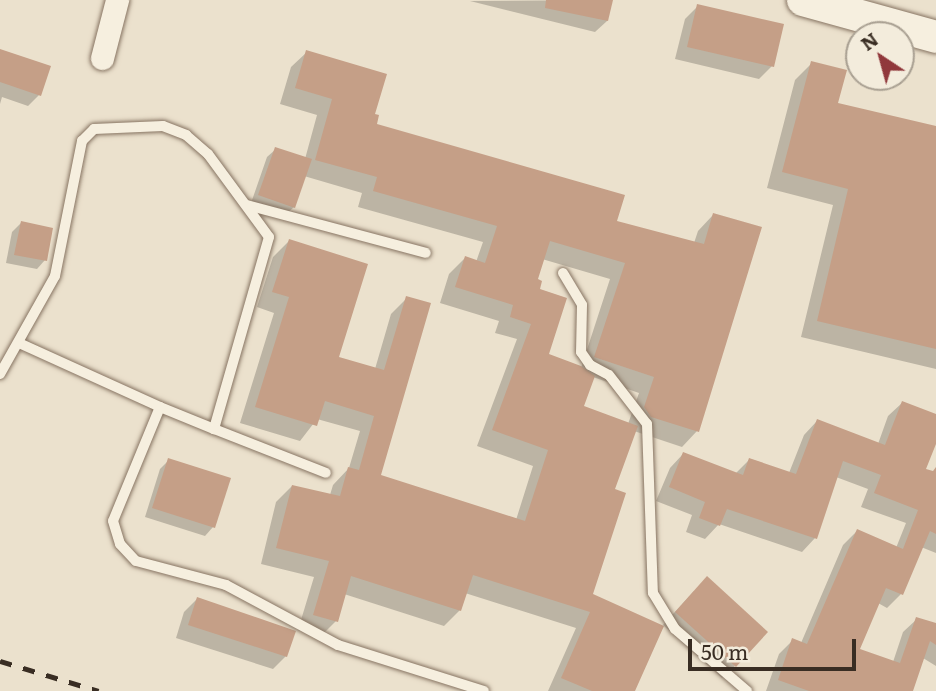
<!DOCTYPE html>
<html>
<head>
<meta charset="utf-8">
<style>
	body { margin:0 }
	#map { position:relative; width:936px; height:691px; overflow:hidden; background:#ebe1cd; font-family:Literata,serif }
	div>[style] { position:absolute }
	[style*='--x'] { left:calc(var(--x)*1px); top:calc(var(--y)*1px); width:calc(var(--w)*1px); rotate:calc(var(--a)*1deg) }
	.shadow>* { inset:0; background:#0003 }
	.building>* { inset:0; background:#c59f87 }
	.roads { filter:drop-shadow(0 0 2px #877462) drop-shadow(0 0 2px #877462) }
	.lane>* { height:10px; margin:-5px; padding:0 5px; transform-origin:5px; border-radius:5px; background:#f6efdf }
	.street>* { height:23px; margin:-11.5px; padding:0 11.5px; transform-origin:11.5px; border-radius:11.5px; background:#f6efdf }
	.secondary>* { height:32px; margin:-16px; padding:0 16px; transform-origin:16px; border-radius:16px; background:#f6efdf }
	.rail>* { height:5px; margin-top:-2.5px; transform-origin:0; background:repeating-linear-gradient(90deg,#392d23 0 12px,transparent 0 24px) }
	span { translate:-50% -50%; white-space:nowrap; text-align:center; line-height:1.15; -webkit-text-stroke:7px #f3ecdc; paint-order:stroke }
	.north { position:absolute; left:845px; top:21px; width:70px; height:70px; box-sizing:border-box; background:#f3ecdc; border:2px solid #a9a092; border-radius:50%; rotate:324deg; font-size:19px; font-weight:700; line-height:28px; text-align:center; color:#392d23 }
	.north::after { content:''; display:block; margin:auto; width:24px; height:32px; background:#90383b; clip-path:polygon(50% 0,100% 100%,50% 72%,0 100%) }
	.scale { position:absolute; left:688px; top:639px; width:168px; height:32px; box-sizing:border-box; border:4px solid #392d23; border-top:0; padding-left:9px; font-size:21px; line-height:24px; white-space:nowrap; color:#392d23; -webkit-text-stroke:5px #f3ecdc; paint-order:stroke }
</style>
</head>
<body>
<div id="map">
	<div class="shadow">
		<i style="clip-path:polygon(611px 0,607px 21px,595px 32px,470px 1px)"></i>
		<i style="clip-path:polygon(698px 6px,772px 66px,759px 79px,675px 59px,685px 19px)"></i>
		<i style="clip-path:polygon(0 51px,39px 95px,28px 106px,2px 97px,0 104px)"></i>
		<i style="clip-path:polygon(evenodd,307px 52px,373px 115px,375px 125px,615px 222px,694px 243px,698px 231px,713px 215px,697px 431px,682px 447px,634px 431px,613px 490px,591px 595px,633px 691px,548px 691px,576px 628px,465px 593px,460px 610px,444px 626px,344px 594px,336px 621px,320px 637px,298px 630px,314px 577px,261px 564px,276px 502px,292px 486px,330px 495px,333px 485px,349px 468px,360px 431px,317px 419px,300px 441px,240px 423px,274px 313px,257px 307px,273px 257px,289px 241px,336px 359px,375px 369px,391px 314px,407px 298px,378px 476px,516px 520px,533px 466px,477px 446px,517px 339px,495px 333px,499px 321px,440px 303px,449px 274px,465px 258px,476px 262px,483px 242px,358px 207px,362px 193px,304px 176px,294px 207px,285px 215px,251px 203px,267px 157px,276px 149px,305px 159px,317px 115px,280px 104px,291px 67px,307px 52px,542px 259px,610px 279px,581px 368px,547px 355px,535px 280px,542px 259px,307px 52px,593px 377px,639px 393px,628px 424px,582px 407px,593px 377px)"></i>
		<i style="clip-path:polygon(812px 63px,836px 104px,936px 128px,936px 369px,801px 337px,833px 205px,767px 188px,795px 80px)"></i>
		<i style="clip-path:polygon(21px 223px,45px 260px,37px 269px,6px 263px,12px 232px)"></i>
		<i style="clip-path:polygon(902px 403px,936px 415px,936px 439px,924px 470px,936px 474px,936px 553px,921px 547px,901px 594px,887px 608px,878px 603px,857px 650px,893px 662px,903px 632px,917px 619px,936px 625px,936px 666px,923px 658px,912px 691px,766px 691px,779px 654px,793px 640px,801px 643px,843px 545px,857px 531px,896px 548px,906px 523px,861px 507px,868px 489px,836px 477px,815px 538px,802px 552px,719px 524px,705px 539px,686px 532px,692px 515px,656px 501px,670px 468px,683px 454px,735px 474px,749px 460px,789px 473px,804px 435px,817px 421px,878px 444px,888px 416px)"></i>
		<i style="clip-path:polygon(169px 460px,213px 527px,205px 536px,145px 517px,160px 469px)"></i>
		<i style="clip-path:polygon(694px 591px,735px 666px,722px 678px,663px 625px)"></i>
		<i style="clip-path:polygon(197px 599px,286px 656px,273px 669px,176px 638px,184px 612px)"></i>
	</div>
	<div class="building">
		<i style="clip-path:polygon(546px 0,613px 0,608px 21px,545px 8px)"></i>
		<i style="clip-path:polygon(697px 4px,784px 24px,774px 67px,687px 47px)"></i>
		<i style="clip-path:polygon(0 49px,51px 66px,41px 96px,0 82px)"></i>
		<i style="clip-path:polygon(306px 50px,387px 74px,375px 114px,379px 115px,377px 124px,625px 195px,617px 221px,704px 244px,713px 213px,762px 227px,699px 432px,651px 417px,644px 407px,654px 377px,594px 357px,625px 263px,550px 241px,538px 279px,542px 281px,540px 289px,567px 298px,549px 354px,581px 366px,595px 376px,584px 406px,638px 426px,615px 489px,626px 493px,593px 594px,664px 626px,635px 691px,592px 691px,561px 678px,590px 612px,473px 575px,461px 611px,351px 576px,338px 622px,313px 615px,329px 561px,276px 548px,292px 485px,340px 496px,348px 467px,359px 470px,374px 416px,325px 401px,317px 426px,255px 407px,289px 297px,272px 292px,289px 239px,368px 264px,339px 357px,384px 370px,406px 296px,431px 303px,381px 475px,525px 521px,548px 450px,492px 430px,531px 324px,510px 317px,513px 305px,455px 287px,465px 256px,485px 263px,497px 226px,373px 191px,377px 177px,315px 160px,332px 99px,295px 88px)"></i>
		<i style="clip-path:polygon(811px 61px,847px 70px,838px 103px,936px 126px,936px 349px,817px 321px,848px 189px,782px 172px)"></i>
		<i style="clip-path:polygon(275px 147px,312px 159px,295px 208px,258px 195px)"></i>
		<i style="clip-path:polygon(21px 221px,53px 228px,47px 261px,14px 255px)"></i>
		<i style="clip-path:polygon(902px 401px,936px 414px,936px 444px,926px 469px,933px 471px,936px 467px,936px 534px,930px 531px,903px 595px,886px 588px,860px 649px,900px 663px,916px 617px,936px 623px,936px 645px,930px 641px,913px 691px,809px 691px,778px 680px,792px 638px,807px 644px,857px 529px,903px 549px,918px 510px,874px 493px,881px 475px,843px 461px,817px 539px,727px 509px,720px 526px,699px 518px,705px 502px,669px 487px,683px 452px,743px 475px,749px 458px,796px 474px,817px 419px,885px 445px)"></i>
		<i style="clip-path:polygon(168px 458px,231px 478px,215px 528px,152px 508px)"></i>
		<i style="clip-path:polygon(707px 576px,768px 632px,736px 667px,675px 612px)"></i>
		<i style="clip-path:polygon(197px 597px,296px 631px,287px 657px,188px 625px)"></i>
	</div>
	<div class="roads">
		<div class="lane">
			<i style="--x:247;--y:205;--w:185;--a:15"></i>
			<i style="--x:563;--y:273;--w:37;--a:59"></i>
			<i style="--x:582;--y:305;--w:47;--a:91.2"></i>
			<i style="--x:581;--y:352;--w:16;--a:55"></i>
			<i style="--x:590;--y:365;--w:21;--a:28"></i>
			<i style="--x:609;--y:375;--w:62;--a:52.2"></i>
			<i style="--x:647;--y:424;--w:169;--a:88"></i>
			<i style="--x:653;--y:593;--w:42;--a:58.6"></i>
			<i style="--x:675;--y:629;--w:95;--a:40.7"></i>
			<i style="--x:19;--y:343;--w:155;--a:24.4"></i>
			<i style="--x:160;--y:407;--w:123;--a:112.4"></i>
			<i style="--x:113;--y:521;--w:24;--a:73"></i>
			<i style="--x:120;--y:544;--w:23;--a:47"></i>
			<i style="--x:136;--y:561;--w:93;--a:14.9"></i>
			<i style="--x:226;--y:585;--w:127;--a:28.2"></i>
			<i style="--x:338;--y:645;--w:153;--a:17.5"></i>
			<i style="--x:0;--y:374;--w:112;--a:-60.7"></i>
			<i style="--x:55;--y:276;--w:138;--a:-78.7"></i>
			<i style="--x:82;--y:141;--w:17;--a:-45"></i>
			<i style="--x:94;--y:129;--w:69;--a:-2.5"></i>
			<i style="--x:163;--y:126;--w:25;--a:21"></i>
			<i style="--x:186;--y:135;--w:29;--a:41"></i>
			<i style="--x:208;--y:154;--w:103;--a:53.7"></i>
			<i style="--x:269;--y:237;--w:200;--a:106"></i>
			<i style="--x:214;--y:429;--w:58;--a:-157.8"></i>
			<i style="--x:214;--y:429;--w:120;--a:21.4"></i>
		</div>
		<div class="street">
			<i style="--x:102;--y:58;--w:60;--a:-75.5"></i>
		</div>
		<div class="secondary">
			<i style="--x:803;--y:0;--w:138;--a:15.5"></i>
		</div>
	</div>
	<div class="rail">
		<i style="--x:0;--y:661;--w:103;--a:16.9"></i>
	</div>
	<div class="north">N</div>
	<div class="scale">50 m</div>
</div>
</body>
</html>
